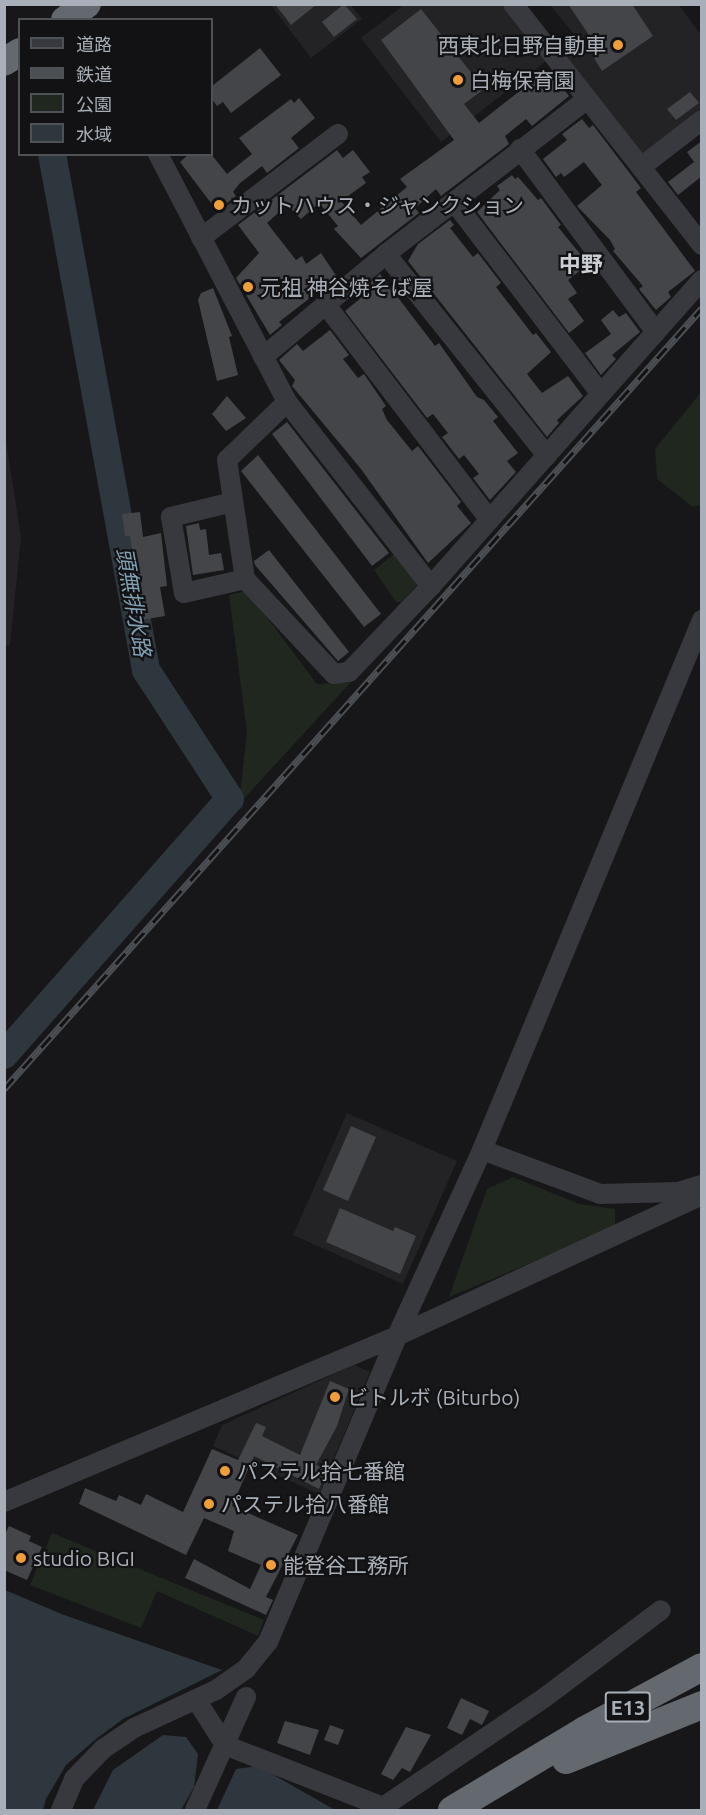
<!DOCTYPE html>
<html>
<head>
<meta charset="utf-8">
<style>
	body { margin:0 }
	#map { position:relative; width:706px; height:1815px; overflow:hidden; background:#171719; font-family:Ubuntu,"Noto Sans JP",sans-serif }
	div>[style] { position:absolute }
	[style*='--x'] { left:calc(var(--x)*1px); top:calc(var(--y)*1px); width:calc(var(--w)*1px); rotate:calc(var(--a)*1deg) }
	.built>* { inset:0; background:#232326 }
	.green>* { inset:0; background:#1f271f }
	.water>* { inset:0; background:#2d373d }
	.river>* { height:28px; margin:-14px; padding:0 14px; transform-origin:14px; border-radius:14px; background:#2d373d }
	.building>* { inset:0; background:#434549 }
	.minor>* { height:20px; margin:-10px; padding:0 10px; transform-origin:10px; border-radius:10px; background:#38393e }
	.highway>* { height:28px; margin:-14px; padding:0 14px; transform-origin:14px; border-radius:14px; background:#64686f }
	.rail>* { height:7px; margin-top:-3.5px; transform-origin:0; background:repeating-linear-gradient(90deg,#121214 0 14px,#4b4e53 0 28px); box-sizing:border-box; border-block:2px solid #4b4e53 }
	.dots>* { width:16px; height:16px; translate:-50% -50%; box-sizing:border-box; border:3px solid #121214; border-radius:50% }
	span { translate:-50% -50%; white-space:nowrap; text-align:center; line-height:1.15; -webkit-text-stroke:4.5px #121214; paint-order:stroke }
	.shield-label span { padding:2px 4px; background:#121214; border:2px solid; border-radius:4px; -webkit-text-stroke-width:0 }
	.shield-label { font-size:20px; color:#a9afb8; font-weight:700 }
	.poi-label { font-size:21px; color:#a9afb8 }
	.right { translate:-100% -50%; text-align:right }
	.left { translate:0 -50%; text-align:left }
	.neighbourhood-label { font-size:22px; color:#caced5; font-weight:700 }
	.water-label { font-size:22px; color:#81a1b3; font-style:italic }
	.frame { position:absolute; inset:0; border:6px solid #a9afb8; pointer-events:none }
	.legend { position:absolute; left:18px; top:18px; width:195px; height:138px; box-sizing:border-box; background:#121214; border:2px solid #4e5156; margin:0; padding:8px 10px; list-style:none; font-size:18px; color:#a9afb8 }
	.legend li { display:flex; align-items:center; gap:12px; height:30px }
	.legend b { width:30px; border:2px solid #4e5156 }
</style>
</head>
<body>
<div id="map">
	<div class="built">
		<i style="clip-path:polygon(271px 5px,351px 5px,362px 19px,311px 58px)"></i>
		<i style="clip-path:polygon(404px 5px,502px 5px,546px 61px,441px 142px,361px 38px)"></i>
		<i style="clip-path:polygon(550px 5px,679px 5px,701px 35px,701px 108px,642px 154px,559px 52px,577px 38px)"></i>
		<i style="clip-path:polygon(5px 435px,21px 537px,10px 645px,4px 645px)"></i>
		<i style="clip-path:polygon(347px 1113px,457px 1161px,403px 1284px,293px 1235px)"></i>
		<i style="clip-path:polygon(354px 1365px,370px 1372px,319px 1494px,213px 1446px,222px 1425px)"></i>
	</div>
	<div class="green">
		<i style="clip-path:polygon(701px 392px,701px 505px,693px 507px,657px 479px,655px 449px)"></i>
		<i style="clip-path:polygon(399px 550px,419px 583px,401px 602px,396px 602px,374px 570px)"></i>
		<i style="clip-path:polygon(247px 591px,317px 684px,351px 682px,239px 804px,247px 732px,229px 595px)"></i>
		<i style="clip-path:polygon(513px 1177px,579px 1204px,615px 1209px,615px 1228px,449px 1297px,487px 1189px)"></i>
		<i style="clip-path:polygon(52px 1533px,264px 1620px,258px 1636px,157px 1591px,141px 1628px,30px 1585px)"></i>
	</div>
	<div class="water">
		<i style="clip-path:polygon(5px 1590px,64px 1615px,222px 1670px,123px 1719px,96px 1739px,66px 1765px,46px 1799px,43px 1810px,5px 1810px)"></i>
		<i style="clip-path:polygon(163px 1735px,186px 1737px,198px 1754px,194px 1787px,181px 1810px,93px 1810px,113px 1770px)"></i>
		<i style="clip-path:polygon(258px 1766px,335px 1810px,217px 1810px,236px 1769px)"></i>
	</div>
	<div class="river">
		<i style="--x:4;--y:1055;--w:341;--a:-48.6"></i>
		<i style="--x:230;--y:799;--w:154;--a:-123.1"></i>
		<i style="--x:146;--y:670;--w:524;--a:-100.32"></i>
	</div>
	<div class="building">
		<i style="clip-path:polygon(275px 4px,317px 4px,291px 25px)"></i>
		<i style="clip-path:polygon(344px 4px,357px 19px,334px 37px,322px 22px)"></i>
		<i style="clip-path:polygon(568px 4px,632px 4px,653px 36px,602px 71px,594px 58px,601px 53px)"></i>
		<i style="clip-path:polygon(421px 9px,484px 89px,464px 104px,479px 123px,540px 75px,543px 78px,550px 72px,569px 96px,532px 126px,526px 119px,505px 136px,509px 144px,441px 196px,436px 189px,415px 208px,419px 213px,361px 258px,334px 229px,338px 226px,319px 203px,301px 219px,287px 205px,267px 223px,296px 260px,302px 256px,306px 264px,321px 253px,337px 277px,279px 322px,282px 325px,270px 335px,236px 278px,259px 253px,238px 225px,337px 150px,343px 158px,353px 150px,370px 172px,362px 177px,366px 183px,341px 201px,361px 225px,407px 187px,400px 179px,454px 140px,381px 40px)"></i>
		<i style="clip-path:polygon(260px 48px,281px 75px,231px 113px,223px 102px,217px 106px,212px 99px,212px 86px)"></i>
		<i style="clip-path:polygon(690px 92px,699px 103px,676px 120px,667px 109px)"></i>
		<i style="clip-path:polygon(299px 98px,315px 118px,291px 138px,299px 148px,267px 173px,262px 166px,240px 183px,233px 192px,236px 196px,217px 211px,180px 162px,189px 154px,211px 154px,227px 174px,252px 154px,239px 138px,291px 99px,294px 103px)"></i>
		<i style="clip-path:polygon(582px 119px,589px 128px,593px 125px,641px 188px,636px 192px,695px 271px,668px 292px,671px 297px,656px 310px,639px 289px,643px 286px,613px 251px,615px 249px,610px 240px,577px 206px,602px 185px,584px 162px,564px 177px,561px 173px,556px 177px,543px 159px,567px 140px,562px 134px)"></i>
		<i style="clip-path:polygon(702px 141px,702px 176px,678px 195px,668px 182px,694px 162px,687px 152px)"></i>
		<i style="clip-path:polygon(512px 175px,515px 179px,518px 177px,538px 200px,541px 198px,561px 225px,558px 227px,586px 261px,586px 266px,568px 280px,577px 293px,568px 299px,584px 321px,569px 333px,477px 212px,500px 190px,497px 186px)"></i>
		<i style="clip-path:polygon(450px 220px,454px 225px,450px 228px,473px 257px,478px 253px,501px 283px,496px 287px,533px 335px,536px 333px,551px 352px,527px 374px,542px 393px,568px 376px,583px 396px,557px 420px,559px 423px,547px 437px,408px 261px,418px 244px)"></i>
		<i style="clip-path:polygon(380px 274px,435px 346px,439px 343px,477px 397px,484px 400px,498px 417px,493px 421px,518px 453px,507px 461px,516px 472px,490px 500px,473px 478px,479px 474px,464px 455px,459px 459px,442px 437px,448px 433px,433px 414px,427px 418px,345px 311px,367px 293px,363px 289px)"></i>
		<i style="clip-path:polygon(213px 288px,232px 336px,229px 337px,238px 375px,217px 381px,198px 300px,201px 293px)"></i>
		<i style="clip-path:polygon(613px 310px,619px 317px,626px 313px,640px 332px,612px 355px,616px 359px,601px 375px,585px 353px,611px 334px,601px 320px)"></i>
		<i style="clip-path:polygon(330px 330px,349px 355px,343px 359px,358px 378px,364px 374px,386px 406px,382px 409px,387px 420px,412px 451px,418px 446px,461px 502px,457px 506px,471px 523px,428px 563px,361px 469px,292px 386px,295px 380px,279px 360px,297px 344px,303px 351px)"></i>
		<i style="clip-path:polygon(227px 396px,246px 418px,226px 431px,212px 414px)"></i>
		<i style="clip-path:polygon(287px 422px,389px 553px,372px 566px,272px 434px)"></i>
		<i style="clip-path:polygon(258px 455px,381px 614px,364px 627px,241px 471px)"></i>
		<i style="clip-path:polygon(140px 512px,143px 537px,161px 533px,167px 586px,160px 587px,165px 616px,141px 620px,130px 569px,135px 568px,130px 536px,125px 536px,122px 514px)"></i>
		<i style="clip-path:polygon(199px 523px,200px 530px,206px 529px,209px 555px,221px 553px,224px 570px,193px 575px,186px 526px)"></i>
		<i style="clip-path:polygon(269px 550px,349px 652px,338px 661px,255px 565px,254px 561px)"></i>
		<i style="clip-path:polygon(351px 1126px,376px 1137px,348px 1201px,323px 1190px)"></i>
		<i style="clip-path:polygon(340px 1208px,393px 1231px,395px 1227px,416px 1236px,400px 1274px,326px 1242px)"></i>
		<i style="clip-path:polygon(330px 1381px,349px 1389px,337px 1426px,316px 1465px,327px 1470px,319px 1489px,254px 1456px,232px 1506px,298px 1535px,266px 1597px,273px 1600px,266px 1615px,185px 1578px,194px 1559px,250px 1589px,261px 1565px,228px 1551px,234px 1531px,204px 1518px,186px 1555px,79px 1504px,85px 1488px,116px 1501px,119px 1495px,141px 1505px,146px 1494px,183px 1512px,212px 1449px,238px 1460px,256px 1423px,266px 1427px,262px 1436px,300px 1455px)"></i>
		<i style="clip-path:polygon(9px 1526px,31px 1536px,29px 1541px,42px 1547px,27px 1580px,4px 1570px,4px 1536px)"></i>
		<i style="clip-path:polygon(461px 1698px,489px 1711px,482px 1725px,470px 1719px,462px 1735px,447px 1728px)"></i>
		<i style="clip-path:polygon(285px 1721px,319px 1730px,310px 1755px,277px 1743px)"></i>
		<i style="clip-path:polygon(330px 1725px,344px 1730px,338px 1745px,324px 1740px)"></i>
		<i style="clip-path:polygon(406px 1727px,431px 1735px,410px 1772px,402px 1768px,393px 1780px,381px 1774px)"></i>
	</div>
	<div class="minor">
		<i style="--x:513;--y:4;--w:306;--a:51.9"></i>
		<i style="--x:520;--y:149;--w:228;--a:53.4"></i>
		<i style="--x:158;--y:154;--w:280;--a:62.5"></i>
		<i style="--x:287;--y:402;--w:234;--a:52"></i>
		<i style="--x:641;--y:167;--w:77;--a:-37.6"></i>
		<i style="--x:455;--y:203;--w:240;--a:52.6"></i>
		<i style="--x:201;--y:238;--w:172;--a:-37.2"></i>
		<i style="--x:386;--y:254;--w:258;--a:51.4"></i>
		<i style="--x:326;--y:305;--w:270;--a:52.7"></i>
		<i style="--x:263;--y:357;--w:160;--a:-39.9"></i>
		<i style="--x:386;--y:254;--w:254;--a:-37.6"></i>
		<i style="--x:287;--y:402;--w:83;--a:136"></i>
		<i style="--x:227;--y:460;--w:120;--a:81.4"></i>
		<i style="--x:245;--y:579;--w:130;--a:46.9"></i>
		<i style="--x:334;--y:674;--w:15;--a:-8"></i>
		<i style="--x:349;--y:672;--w:119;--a:-46.4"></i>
		<i style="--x:431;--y:586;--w:409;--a:-48.5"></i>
		<i style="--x:233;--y:502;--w:64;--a:166.4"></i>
		<i style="--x:171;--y:517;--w:77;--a:80.3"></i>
		<i style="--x:184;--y:593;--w:63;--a:-12.9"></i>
		<i style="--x:482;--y:1150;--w:126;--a:20.4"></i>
		<i style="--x:600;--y:1194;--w:78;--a:-1.5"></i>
		<i style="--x:678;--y:1192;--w:24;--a:-17"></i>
		<i style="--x:4;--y:1502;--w:427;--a:-22.9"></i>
		<i style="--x:397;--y:1336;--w:336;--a:-24.8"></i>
		<i style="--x:197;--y:1701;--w:52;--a:57.5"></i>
		<i style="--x:225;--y:1745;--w:170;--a:21.4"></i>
		<i style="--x:383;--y:1807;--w:194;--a:-34.1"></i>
		<i style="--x:544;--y:1698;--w:146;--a:-36.9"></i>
		<i style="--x:61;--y:1810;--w:34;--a:-67"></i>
		<i style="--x:74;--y:1779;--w:42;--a:-46"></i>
		<i style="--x:103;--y:1749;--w:37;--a:-34"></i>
		<i style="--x:134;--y:1728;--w:90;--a:-24.9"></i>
		<i style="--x:216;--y:1690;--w:37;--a:-35"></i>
		<i style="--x:246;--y:1669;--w:35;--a:-51"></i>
		<i style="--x:268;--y:1642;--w:332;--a:-67.1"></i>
		<i style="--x:397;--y:1336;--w:205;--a:-65.4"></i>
		<i style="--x:482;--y:1150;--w:574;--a:-67.46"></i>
		<i style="--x:195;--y:1810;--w:124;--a:-65.7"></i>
	</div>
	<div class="highway">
		<i style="--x:65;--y:20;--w:27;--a:-36"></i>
		<i style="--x:4;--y:62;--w:19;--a:-32"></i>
		<i style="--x:566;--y:1760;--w:147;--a:-22"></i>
		<i style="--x:452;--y:1810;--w:155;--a:-31"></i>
		<i style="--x:585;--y:1730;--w:133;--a:-28.3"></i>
	</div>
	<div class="rail">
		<i style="--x:4;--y:1089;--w:1047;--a:-48.21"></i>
	</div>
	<div class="dots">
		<i style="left:618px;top:45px;background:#ef9e39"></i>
		<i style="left:458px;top:80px;background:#ef9e39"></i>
		<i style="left:219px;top:205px;background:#ef9e39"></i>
		<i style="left:248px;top:287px;background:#ef9e39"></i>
		<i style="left:335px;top:1397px;background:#ef9e39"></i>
		<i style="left:225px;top:1471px;background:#ef9e39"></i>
		<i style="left:209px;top:1504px;background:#ef9e39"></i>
		<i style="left:21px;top:1558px;background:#ef9e39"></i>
		<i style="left:271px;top:1565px;background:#ef9e39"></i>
	</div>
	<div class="shield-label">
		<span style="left:628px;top:1707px">E13</span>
	</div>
	<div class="poi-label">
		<span class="right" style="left:606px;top:45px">西東北日野自動車</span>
		<span class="left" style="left:470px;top:80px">白梅保育園</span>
		<span class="left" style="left:231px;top:205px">カットハウス・ジャンクション</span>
		<span class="left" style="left:260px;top:287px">元祖 神谷焼そば屋</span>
		<span class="left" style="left:347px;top:1397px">ビトルボ (Biturbo)</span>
		<span class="left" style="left:237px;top:1471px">パステル拾七番館</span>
		<span class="left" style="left:221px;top:1504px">パステル拾八番館</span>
		<span class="left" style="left:33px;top:1558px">studio BIGI</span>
		<span class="left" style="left:283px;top:1565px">能登谷工務所</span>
	</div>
	<div class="neighbourhood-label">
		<span style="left:581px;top:264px">中野</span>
	</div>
	<div class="water-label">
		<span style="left:134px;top:602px;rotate:80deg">頭無排水路</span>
	</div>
	<div class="frame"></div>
	<ul class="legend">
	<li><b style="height:8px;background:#38393e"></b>道路</li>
	<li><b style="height:8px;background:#4b4e53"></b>鉄道</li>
	<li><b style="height:16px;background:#1f271f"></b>公園</li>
	<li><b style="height:16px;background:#2d373d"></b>水域</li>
	</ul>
</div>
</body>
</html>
